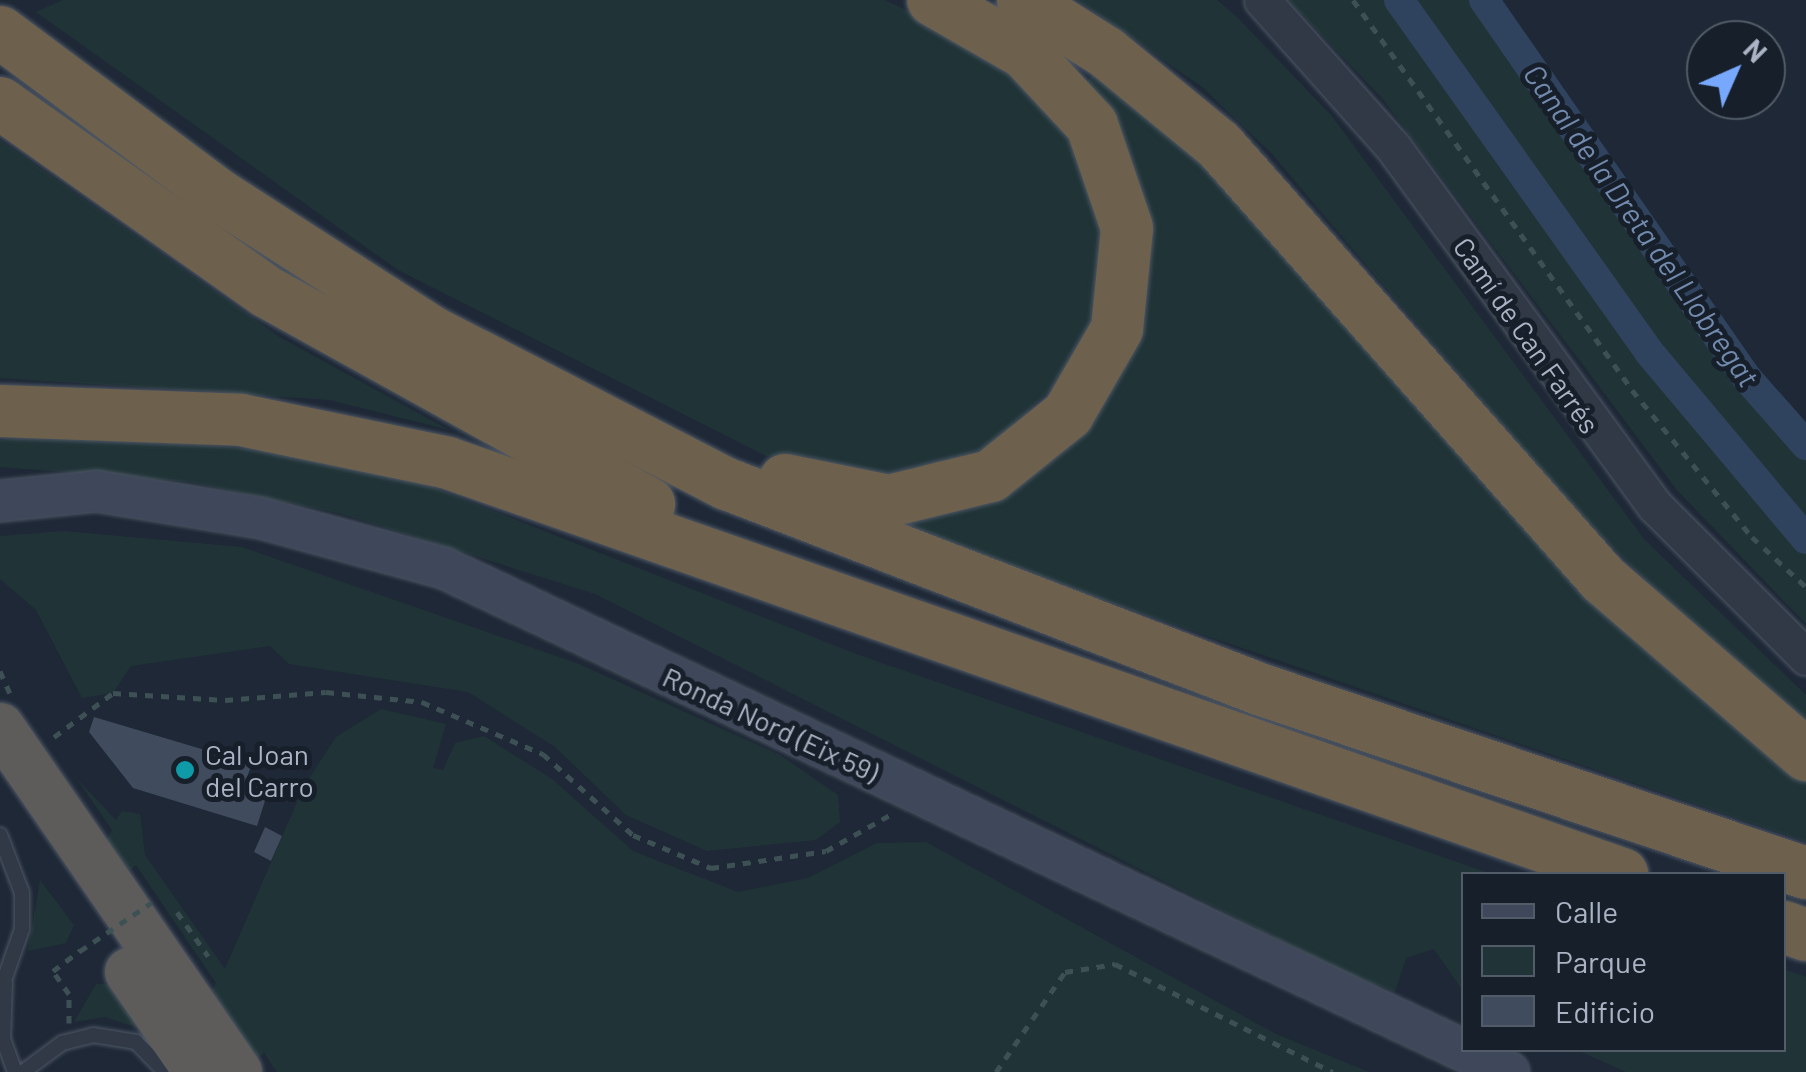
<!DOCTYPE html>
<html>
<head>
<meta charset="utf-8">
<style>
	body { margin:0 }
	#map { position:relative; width:1806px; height:1072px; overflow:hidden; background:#1e2836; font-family:Barlow,sans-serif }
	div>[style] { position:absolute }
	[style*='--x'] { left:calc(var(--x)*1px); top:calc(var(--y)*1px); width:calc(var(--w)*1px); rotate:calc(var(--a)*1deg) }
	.green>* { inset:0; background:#203437 }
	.canal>* { height:30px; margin:-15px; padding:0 15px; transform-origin:15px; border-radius:15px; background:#30435e }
	.building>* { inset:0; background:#404b5d }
	.path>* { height:5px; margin-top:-2.5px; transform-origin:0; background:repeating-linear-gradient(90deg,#3d5154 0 8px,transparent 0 16px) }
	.roads { filter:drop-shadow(0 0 2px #4e5765) drop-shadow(0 0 2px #4e5765) }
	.service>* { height:14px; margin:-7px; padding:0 7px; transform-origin:7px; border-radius:7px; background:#313946 }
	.tertiary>* { height:35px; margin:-17.5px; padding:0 17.5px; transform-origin:17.5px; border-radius:17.5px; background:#313946 }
	.secondary>* { height:40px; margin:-20px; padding:0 20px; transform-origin:20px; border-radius:20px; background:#3f485a }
	.trunk>* { height:48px; margin:-24px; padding:0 24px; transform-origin:24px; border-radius:24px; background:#5e5c5a }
	.motorway>* { height:52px; margin:-26px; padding:0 26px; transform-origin:26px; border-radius:26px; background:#6d614d }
	.path-bridge>* { height:5px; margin-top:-2.5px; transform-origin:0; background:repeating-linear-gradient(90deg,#3d5154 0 8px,transparent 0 16px) }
	.dots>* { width:28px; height:28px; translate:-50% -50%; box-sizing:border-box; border:5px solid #171f2a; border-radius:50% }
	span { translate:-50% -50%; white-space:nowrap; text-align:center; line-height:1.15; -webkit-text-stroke:10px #171f2a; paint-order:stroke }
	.street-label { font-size:28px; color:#aab4c4 }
	.poi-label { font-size:28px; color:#aab4c4 }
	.left { translate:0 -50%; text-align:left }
	.water-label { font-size:30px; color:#718aae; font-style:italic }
	.legend { position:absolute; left:1461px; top:872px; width:325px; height:180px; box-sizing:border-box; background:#171f2a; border:2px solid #525b68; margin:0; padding:12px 18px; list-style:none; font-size:30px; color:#aab4c4 }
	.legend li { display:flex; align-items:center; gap:20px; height:50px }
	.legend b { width:50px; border:2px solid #525b68 }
	.north { position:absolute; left:1686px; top:20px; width:100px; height:100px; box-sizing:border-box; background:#171f2a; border:2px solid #525b68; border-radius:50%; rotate:45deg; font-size:28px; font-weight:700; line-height:40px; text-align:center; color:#aab4c4 }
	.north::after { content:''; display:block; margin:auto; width:35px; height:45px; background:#77a8fd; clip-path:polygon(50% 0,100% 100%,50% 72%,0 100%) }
</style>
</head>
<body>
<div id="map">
	<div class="green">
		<i style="clip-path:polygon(63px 0,885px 0,953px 32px,1050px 101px,1095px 186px,1109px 284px,1067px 374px,990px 446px,903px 477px,766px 456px,398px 270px,36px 12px)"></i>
		<i style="clip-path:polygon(1077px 0,1217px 0,1235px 15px,1331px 115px,1644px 539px,1806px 695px,1806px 723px,1701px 636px,1568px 502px,1271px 153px,1202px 87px)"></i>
		<i style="clip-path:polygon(1288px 0,1472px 0,1806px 461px,1806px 624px,1677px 490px,1382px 98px)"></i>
		<i style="clip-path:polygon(1095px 70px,1163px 121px,1806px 778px,1806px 842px,908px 533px,910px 521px,986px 501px,1147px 263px,1136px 173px,1087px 82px)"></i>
		<i style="clip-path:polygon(0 140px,280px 337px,449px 430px,330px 400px,0 378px)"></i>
		<i style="clip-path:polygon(87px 434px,280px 452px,412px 479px,859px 655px,1492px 874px,1464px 874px,1463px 991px,1434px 949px,1406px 958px,1395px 992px,1346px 973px,595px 594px,342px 514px,190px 482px,0 467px,0 440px)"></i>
		<i style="clip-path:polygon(64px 531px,242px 547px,579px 664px,780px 755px,838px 795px,840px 822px,816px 840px,707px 851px,626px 815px,555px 747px,468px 692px,289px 664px,270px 646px,131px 666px,113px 693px,82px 698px,36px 610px,0 579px,0 536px)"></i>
		<i style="clip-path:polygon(381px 709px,446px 724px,433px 768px,443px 770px,455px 743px,484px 736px,552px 779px,633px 851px,738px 892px,808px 878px,877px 843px,926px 842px,1276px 1034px,1369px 1072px,277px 1072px,264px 1053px,254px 1061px,210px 993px,216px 983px,136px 865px,130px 870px,104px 844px,112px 830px,77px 779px,116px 820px,122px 811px,140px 814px,145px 855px,225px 969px,304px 786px,336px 737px)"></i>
		<i style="clip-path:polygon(40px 880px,74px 925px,66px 943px,28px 951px)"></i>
		<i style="clip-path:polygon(1784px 969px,1806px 977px,1806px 1072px,1626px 1072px,1577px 1050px,1784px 1050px)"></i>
		<i style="clip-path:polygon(96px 984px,111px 984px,141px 1029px,105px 1017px,74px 1022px)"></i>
	</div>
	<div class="canal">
		<i style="--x:1399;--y:0;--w:432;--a:54.6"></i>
		<i style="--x:1649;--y:352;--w:244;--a:50"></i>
		<i style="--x:1484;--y:0;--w:459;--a:55.2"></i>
		<i style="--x:1746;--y:377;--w:91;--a:48.6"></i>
	</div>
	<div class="building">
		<i style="clip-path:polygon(94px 717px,252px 764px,247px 777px,270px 785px,257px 826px,133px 788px,89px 732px)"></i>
		<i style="clip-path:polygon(265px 827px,282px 836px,271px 861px,254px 852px)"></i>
	</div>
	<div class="path">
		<i style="--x:1353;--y:0;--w:480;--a:54.4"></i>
		<i style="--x:1632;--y:390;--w:190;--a:50.8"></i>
		<i style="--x:1752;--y:537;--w:74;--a:42.8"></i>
		<i style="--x:0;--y:671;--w:24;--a:66"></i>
		<i style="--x:54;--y:737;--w:74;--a:-36.7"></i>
		<i style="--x:113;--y:693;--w:112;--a:3.6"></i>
		<i style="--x:225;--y:700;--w:101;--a:-4.5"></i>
		<i style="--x:326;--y:692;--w:97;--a:5.9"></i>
		<i style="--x:422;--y:702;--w:132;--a:23.3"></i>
		<i style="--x:543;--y:754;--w:121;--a:42"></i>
		<i style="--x:633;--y:835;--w:85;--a:22.9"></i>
		<i style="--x:711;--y:868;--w:116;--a:-8.4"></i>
		<i style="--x:826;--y:851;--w:73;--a:-29.4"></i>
		<i style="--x:177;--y:912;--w:54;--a:54.8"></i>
		<i style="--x:69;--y:1023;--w:29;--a:-90"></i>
		<i style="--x:69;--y:994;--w:28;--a:-125"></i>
		<i style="--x:53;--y:971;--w:34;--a:-37"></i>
		<i style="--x:996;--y:1072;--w:121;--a:-55.4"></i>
		<i style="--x:1065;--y:972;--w:51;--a:-9.1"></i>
		<i style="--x:1115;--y:964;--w:243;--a:26.4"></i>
	</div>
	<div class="roads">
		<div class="service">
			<i style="--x:0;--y:835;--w:62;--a:69.2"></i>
			<i style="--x:22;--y:893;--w:36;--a:90"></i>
			<i style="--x:22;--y:929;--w:67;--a:109.2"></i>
			<i style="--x:5;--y:983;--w:56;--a:92"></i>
			<i style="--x:3;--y:1039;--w:35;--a:70"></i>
			<i style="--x:23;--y:1072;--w:49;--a:-36.6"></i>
			<i style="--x:62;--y:1043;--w:32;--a:-14"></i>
			<i style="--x:93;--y:1035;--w:44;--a:9.2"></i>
			<i style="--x:136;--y:1042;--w:42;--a:46"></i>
		</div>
		<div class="tertiary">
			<i style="--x:1262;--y:0;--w:197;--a:48.3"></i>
			<i style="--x:1393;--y:147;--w:444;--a:53.9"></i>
			<i style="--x:1655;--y:506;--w:214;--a:45"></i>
		</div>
		<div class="secondary">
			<i style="--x:0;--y:501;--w:97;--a:-5.9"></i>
			<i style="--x:96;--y:491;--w:167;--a:9.3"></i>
			<i style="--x:261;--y:518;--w:190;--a:15.3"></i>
			<i style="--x:444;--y:568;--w:1178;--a:25.33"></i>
		</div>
		<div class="trunk">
			<i style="--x:0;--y:727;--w:419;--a:55.4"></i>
			<i style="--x:129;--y:972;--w:121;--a:55.4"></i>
		</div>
		<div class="motorway">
			<i style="--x:1023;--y:0;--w:99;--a:32.2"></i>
			<i style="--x:1107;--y:53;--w:145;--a:39.4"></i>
			<i style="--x:1219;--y:145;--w:579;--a:48.5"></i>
			<i style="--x:1603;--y:579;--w:269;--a:40.9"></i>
			<i style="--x:0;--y:32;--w:274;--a:36.7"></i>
			<i style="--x:220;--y:196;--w:252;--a:32.7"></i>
			<i style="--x:432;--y:332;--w:332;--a:27.3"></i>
			<i style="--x:727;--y:484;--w:573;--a:21.06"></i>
			<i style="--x:1262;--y:690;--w:574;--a:18.59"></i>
			<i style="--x:0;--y:103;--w:327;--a:35.3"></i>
			<i style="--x:267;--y:292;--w:437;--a:29"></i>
			<i style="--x:0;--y:411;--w:241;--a:2.1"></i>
			<i style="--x:241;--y:420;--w:211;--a:11.7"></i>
			<i style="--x:448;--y:463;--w:1244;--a:19.29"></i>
			<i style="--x:785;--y:480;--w:106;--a:11.4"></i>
			<i style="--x:889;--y:501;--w:105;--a:-13.8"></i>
			<i style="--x:991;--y:476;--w:99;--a:-38.8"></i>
			<i style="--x:1068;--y:414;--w:98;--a:-60"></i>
			<i style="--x:1117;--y:329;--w:101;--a:-84.3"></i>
			<i style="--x:1127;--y:228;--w:109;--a:-108.8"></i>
			<i style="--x:1092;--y:125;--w:98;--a:-132.9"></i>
			<i style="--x:1025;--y:53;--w:106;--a:-150.1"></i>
			<i style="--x:1784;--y:927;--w:23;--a:20"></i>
		</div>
	</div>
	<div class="path-bridge">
		<i style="--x:80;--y:951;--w:86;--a:-34.1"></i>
	</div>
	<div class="dots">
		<i style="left:185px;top:770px;background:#0f9aa8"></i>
	</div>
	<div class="street-label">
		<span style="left:1527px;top:335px;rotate:55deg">Camí de Can Farrés</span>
		<span style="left:771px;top:724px;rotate:25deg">Ronda Nord (Eix 59)</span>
	</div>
	<div class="poi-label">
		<span class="left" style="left:205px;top:770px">Cal Joan<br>del Carro</span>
	</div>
	<div class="water-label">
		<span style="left:1642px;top:225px;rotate:55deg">Canal de la Dreta del Llobregat</span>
	</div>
	<ul class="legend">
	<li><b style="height:12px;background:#3f485a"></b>Calle</li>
	<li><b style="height:28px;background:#203437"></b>Parque</li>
	<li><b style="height:28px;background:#404b5d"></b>Edificio</li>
	</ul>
	<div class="north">N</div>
</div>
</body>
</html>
